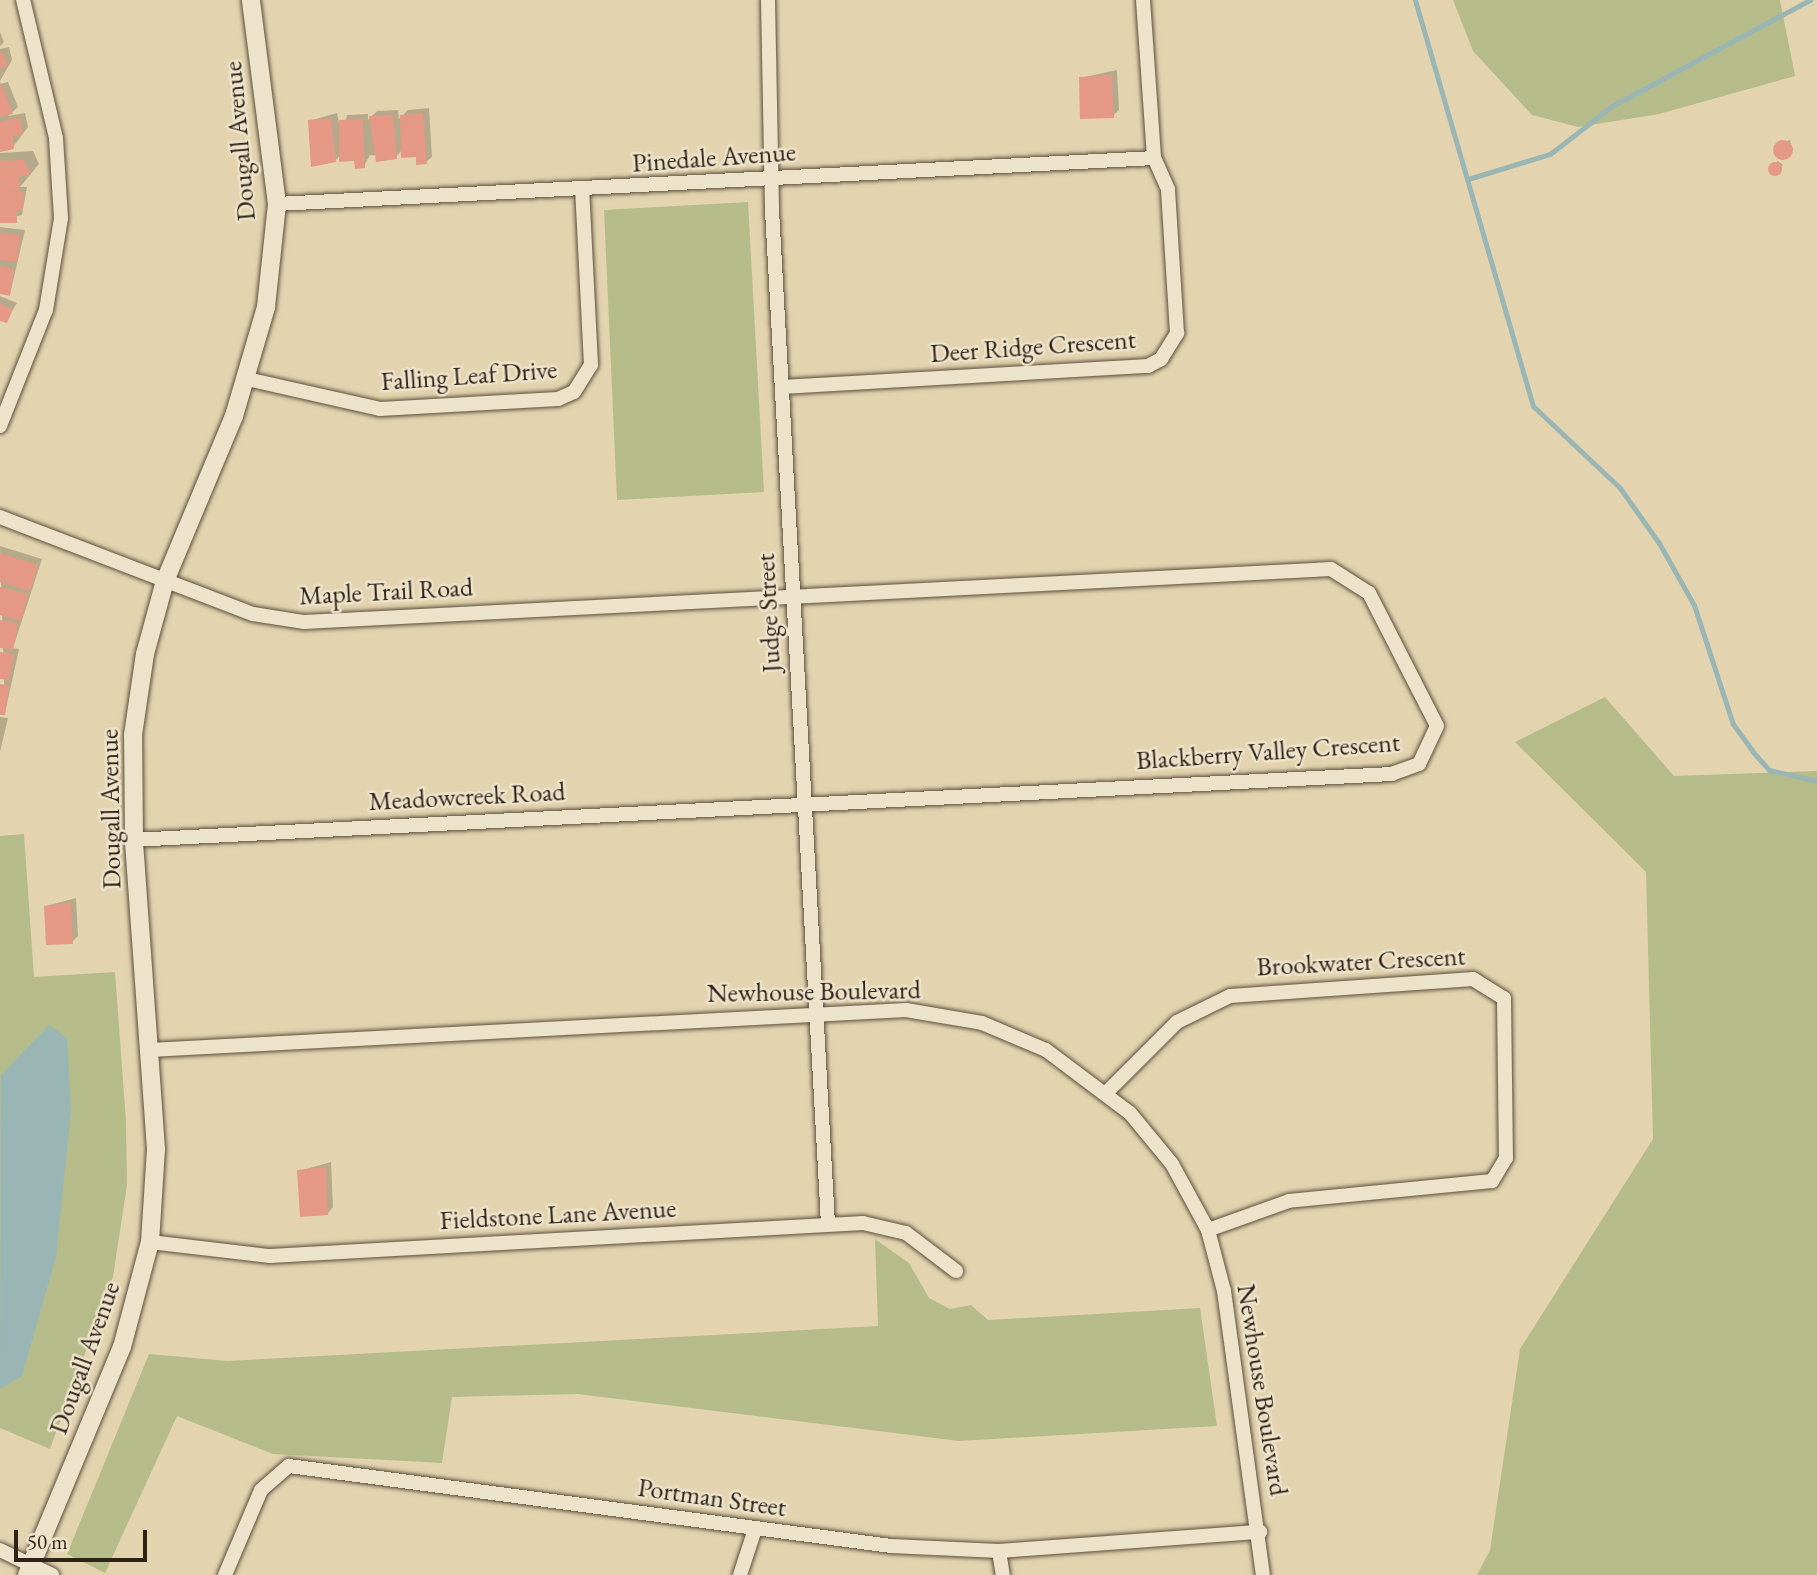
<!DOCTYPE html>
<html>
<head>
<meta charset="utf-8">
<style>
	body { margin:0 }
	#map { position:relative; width:1817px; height:1575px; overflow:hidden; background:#e3d4af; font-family:"EB Garamond",serif }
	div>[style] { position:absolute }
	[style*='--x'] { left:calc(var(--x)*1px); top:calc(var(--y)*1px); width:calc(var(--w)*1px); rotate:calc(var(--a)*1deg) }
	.green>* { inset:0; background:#b6bc89 }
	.water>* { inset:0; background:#99b6b5 }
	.shadow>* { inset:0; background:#0003 }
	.stream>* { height:5px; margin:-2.5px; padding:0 2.5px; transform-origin:2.5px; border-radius:2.5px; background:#99b6b5 }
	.building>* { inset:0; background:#e59883 }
	.round { border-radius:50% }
	.roads { filter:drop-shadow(0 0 2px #5b4e3c) drop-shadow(0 0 2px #5b4e3c) }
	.minor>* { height:14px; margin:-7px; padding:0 7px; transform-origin:7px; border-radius:7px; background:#ede3cb }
	.tertiary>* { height:18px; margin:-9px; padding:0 9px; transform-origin:9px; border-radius:9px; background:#ede3cb }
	span { translate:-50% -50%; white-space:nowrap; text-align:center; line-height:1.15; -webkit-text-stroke:5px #ede3cb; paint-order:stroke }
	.street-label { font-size:26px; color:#2e2116 }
	.scale { position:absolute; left:14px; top:1530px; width:133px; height:32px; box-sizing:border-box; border:4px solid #2e2116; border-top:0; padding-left:9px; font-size:21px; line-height:24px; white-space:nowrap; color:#2e2116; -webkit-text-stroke:5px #ede3cb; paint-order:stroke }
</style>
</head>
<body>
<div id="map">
	<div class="green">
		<i style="clip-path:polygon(1453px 0,1780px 0,1795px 76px,1659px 114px,1578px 127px,1532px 115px,1473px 51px)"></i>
		<i style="clip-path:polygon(748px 202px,764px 492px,617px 500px,604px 210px)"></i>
		<i style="clip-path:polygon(1605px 697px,1674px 776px,1817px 771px,1817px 1575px,1477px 1575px,1490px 1550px,1520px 1349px,1653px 1139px,1646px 872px,1515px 742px)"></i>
		<i style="clip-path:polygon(24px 834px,34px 977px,115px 972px,126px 1121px,127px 1185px,113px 1277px,50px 1449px,0 1428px,0 836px)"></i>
		<i style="clip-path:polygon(875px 1239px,909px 1263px,929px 1298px,950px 1309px,971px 1305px,988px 1320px,1200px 1308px,1217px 1426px,959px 1441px,578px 1394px,452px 1397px,442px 1463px,273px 1454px,177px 1416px,105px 1573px,67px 1554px,149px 1354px,227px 1361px,878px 1326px)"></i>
	</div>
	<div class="water">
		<i style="clip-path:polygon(49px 1025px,67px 1038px,71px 1111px,56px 1257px,22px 1376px,0 1389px,1px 1075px)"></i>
	</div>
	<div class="shadow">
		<i style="clip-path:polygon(0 32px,4px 42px,0 46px)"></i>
		<i style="clip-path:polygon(9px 47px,12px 60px,0 81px,0 49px)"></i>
		<i style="clip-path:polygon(1117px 70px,1119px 110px,1113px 116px,1080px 78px)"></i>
		<i style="clip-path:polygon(8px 82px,18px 107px,8px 116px,25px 113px,28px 127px,13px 147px,0 150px,0 84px)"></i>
		<i style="clip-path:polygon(429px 108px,432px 157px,426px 162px,402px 150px,396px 157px,370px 155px,364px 166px,341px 154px,335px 161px,309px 121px,337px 113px,341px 133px,347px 115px,368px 114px,368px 120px,377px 111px,398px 110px,399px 119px,408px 110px)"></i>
		<i style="clip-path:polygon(1790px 140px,1793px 151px,1779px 156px,1776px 145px)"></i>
		<i style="clip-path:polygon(33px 151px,39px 164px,20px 187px,27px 187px,22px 215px,0 221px,0 153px)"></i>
		<i style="clip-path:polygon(1778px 161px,1783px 165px,1777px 173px,1771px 169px)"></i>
		<i style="clip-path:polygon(0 227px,25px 230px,10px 294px,0 292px)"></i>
		<i style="clip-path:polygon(0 296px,17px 303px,6px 321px,0 320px)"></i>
		<i style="clip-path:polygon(0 546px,42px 559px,13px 648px,19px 649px,5px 713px)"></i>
		<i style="clip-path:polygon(0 717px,8px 718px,0 752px)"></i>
		<i style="clip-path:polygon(76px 898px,78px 936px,72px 942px,46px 906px)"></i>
		<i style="clip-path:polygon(331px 1162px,333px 1207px,328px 1213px,299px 1171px)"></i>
	</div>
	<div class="stream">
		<i style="--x:1415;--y:0;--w:423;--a:73.8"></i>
		<i style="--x:1533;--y:406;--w:120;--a:43.3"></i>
		<i style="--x:1620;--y:488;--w:67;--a:54.7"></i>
		<i style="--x:1659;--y:543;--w:71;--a:60.6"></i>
		<i style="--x:1694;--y:605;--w:125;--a:71.9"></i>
		<i style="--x:1733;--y:724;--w:34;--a:54"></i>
		<i style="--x:1753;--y:752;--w:24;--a:48"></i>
		<i style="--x:1769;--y:770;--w:49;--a:12.9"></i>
		<i style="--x:1468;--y:179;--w:86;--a:-17"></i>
		<i style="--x:1550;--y:154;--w:78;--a:-37.7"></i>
		<i style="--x:1612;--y:106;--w:225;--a:-28.2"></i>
	</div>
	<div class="building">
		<i style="clip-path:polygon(3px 52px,7px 67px,0 68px,0 53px)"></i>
		<i style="clip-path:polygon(1112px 75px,1114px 118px,1080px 119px,1079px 77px)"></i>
		<i style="clip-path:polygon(0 82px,13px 114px,0 117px)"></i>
		<i style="clip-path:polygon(423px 113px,427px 164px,416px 165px,416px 157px,401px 158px,400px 115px)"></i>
		<i style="clip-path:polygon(393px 115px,397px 159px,376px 162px,369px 116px)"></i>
		<i style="clip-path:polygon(20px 118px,23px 134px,13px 136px,14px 149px,0 152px,0 122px)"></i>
		<i style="clip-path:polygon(331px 118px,336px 162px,311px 167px,308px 120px)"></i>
		<i style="clip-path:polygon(363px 119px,365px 168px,355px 169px,354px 161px,339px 162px,339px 120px)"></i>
		<i class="round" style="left:1773px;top:140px;width:20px;height:20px"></i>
		<i style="clip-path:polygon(24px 160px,31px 175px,19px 176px,20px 190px,7px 191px,23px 192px,23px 210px,17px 210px,17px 223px,0 223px,0 161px)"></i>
		<i class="round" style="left:1768px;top:162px;width:14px;height:14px"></i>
		<i style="clip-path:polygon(0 233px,20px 235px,17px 262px,0 260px)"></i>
		<i style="clip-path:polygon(0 266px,14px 269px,10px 296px,0 294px)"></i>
		<i style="clip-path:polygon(0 304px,13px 309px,7px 323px,0 321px)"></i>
		<i style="clip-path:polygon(0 553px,38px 565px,30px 591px,0 582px)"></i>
		<i style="clip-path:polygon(0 587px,28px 594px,21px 621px,0 615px)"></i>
		<i style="clip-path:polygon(0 620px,18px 623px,13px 650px,0 648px)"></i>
		<i style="clip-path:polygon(0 652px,14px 654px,9px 680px,0 679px)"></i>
		<i style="clip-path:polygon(0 684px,9px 685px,5px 715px,0 715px)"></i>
		<i style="clip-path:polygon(71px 903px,73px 944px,46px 945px,44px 906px)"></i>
		<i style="clip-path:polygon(326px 1167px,328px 1215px,300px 1217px,297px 1170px)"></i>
	</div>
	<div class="roads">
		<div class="minor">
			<i style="--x:768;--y:0;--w:210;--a:88.9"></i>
			<i style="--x:772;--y:210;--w:1016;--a:86.84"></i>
			<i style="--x:1143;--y:0;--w:158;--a:86"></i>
			<i style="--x:277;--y:204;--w:878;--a:-3"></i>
			<i style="--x:247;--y:379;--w:136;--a:12.7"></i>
			<i style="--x:380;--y:409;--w:178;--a:-3.2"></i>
			<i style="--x:558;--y:399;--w:17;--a:-24"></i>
			<i style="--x:574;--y:392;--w:32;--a:-58"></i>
			<i style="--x:591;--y:365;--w:175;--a:-92.9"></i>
			<i style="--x:782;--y:387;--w:367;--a:-3.3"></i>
			<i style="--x:1148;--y:366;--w:15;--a:-28"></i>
			<i style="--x:1161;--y:359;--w:31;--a:-58"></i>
			<i style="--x:1177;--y:333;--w:144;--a:-93.6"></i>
			<i style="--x:1168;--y:189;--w:34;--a:-114"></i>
			<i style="--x:0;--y:426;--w:125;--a:-68.4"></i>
			<i style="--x:46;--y:310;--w:93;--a:-80.7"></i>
			<i style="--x:61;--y:218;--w:80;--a:-93.6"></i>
			<i style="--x:56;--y:138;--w:142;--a:-103.4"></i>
			<i style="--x:0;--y:517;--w:271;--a:21"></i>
			<i style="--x:253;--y:614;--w:52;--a:8.9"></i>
			<i style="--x:304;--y:622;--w:1028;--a:-2.95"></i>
			<i style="--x:1331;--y:569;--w:45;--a:32.3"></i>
			<i style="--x:1369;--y:593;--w:149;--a:62.9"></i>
			<i style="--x:1437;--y:726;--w:42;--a:115.3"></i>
			<i style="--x:1419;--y:764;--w:29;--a:160"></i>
			<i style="--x:1392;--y:774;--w:1260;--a:177"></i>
			<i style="--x:150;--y:1050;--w:757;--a:-3.03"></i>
			<i style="--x:906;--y:1010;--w:77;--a:9.7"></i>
			<i style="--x:982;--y:1023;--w:69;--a:22.9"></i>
			<i style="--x:1046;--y:1050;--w:105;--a:36.9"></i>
			<i style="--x:1130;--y:1113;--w:66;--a:50.5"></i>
			<i style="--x:1172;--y:1164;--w:75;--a:61.4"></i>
			<i style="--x:1208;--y:1230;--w:63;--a:75.3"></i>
			<i style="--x:1224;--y:1291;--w:287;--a:82.2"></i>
			<i style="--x:1108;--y:1091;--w:98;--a:-45"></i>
			<i style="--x:1177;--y:1022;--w:59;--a:-26.1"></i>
			<i style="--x:1230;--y:996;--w:244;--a:-4"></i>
			<i style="--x:1473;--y:979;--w:36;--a:32"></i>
			<i style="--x:1504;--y:998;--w:160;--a:89.3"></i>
			<i style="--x:1506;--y:1158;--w:27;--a:121"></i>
			<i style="--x:1492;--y:1181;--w:204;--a:174.4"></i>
			<i style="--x:1289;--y:1201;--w:86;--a:160.3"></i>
			<i style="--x:150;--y:1242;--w:121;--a:6.7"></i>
			<i style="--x:270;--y:1256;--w:594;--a:-3.19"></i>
			<i style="--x:863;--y:1223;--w:44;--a:13.1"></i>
			<i style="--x:906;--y:1233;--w:63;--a:37.2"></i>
			<i style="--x:0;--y:1550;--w:58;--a:25.7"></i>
			<i style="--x:999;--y:1551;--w:24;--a:81"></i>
			<i style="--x:225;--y:1575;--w:92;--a:-67"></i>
			<i style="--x:261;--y:1490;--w:37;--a:-41"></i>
			<i style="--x:289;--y:1466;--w:607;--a:7.57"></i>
			<i style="--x:891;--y:1546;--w:108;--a:2.7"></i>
			<i style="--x:999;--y:1551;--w:262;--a:-4.2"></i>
			<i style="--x:740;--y:1575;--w:48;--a:-71.9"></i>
		</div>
		<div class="tertiary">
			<i style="--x:27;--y:1575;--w:247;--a:-67.4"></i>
			<i style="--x:122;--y:1347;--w:109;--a:-75.1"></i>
			<i style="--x:150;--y:1242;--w:93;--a:-86.3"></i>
			<i style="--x:156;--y:1149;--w:310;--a:-94.1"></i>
			<i style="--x:134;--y:840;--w:105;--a:-90.5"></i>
			<i style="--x:133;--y:735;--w:82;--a:-81.6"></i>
			<i style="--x:145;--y:654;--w:76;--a:-74.7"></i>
			<i style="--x:165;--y:581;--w:179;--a:-67.3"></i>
			<i style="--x:234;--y:416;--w:114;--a:-73.6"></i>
			<i style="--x:266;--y:307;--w:104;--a:-83.9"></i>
			<i style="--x:277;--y:204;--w:206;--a:-97.3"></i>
		</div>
	</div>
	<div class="street-label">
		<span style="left:240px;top:141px;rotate:-95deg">Dougall Avenue</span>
		<span style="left:714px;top:158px;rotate:-4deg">Pinedale Avenue</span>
		<span style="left:1033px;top:347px;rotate:-4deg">Deer Ridge Crescent</span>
		<span style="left:469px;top:376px;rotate:-4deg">Falling Leaf Drive</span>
		<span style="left:386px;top:592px;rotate:-3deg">Maple Trail Road</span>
		<span style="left:769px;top:613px;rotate:-93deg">Judge Street</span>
		<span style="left:1268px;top:752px;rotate:-4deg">Blackberry Valley Crescent</span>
		<span style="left:467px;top:797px;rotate:-3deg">Meadowcreek Road</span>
		<span style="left:111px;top:809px;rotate:-91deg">Dougall Avenue</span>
		<span style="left:1361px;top:962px;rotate:-3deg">Brookwater Crescent</span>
		<span style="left:814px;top:992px;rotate:-1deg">Newhouse Boulevard</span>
		<span style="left:558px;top:1215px;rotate:-3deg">Fieldstone Lane Avenue</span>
		<span style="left:85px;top:1358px;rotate:-70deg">Dougall Avenue</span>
		<span style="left:1262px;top:1390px;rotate:81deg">Newhouse Boulevard</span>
		<span style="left:712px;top:1498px;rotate:8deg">Portman Street</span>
	</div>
	<div class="scale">50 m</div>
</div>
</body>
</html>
